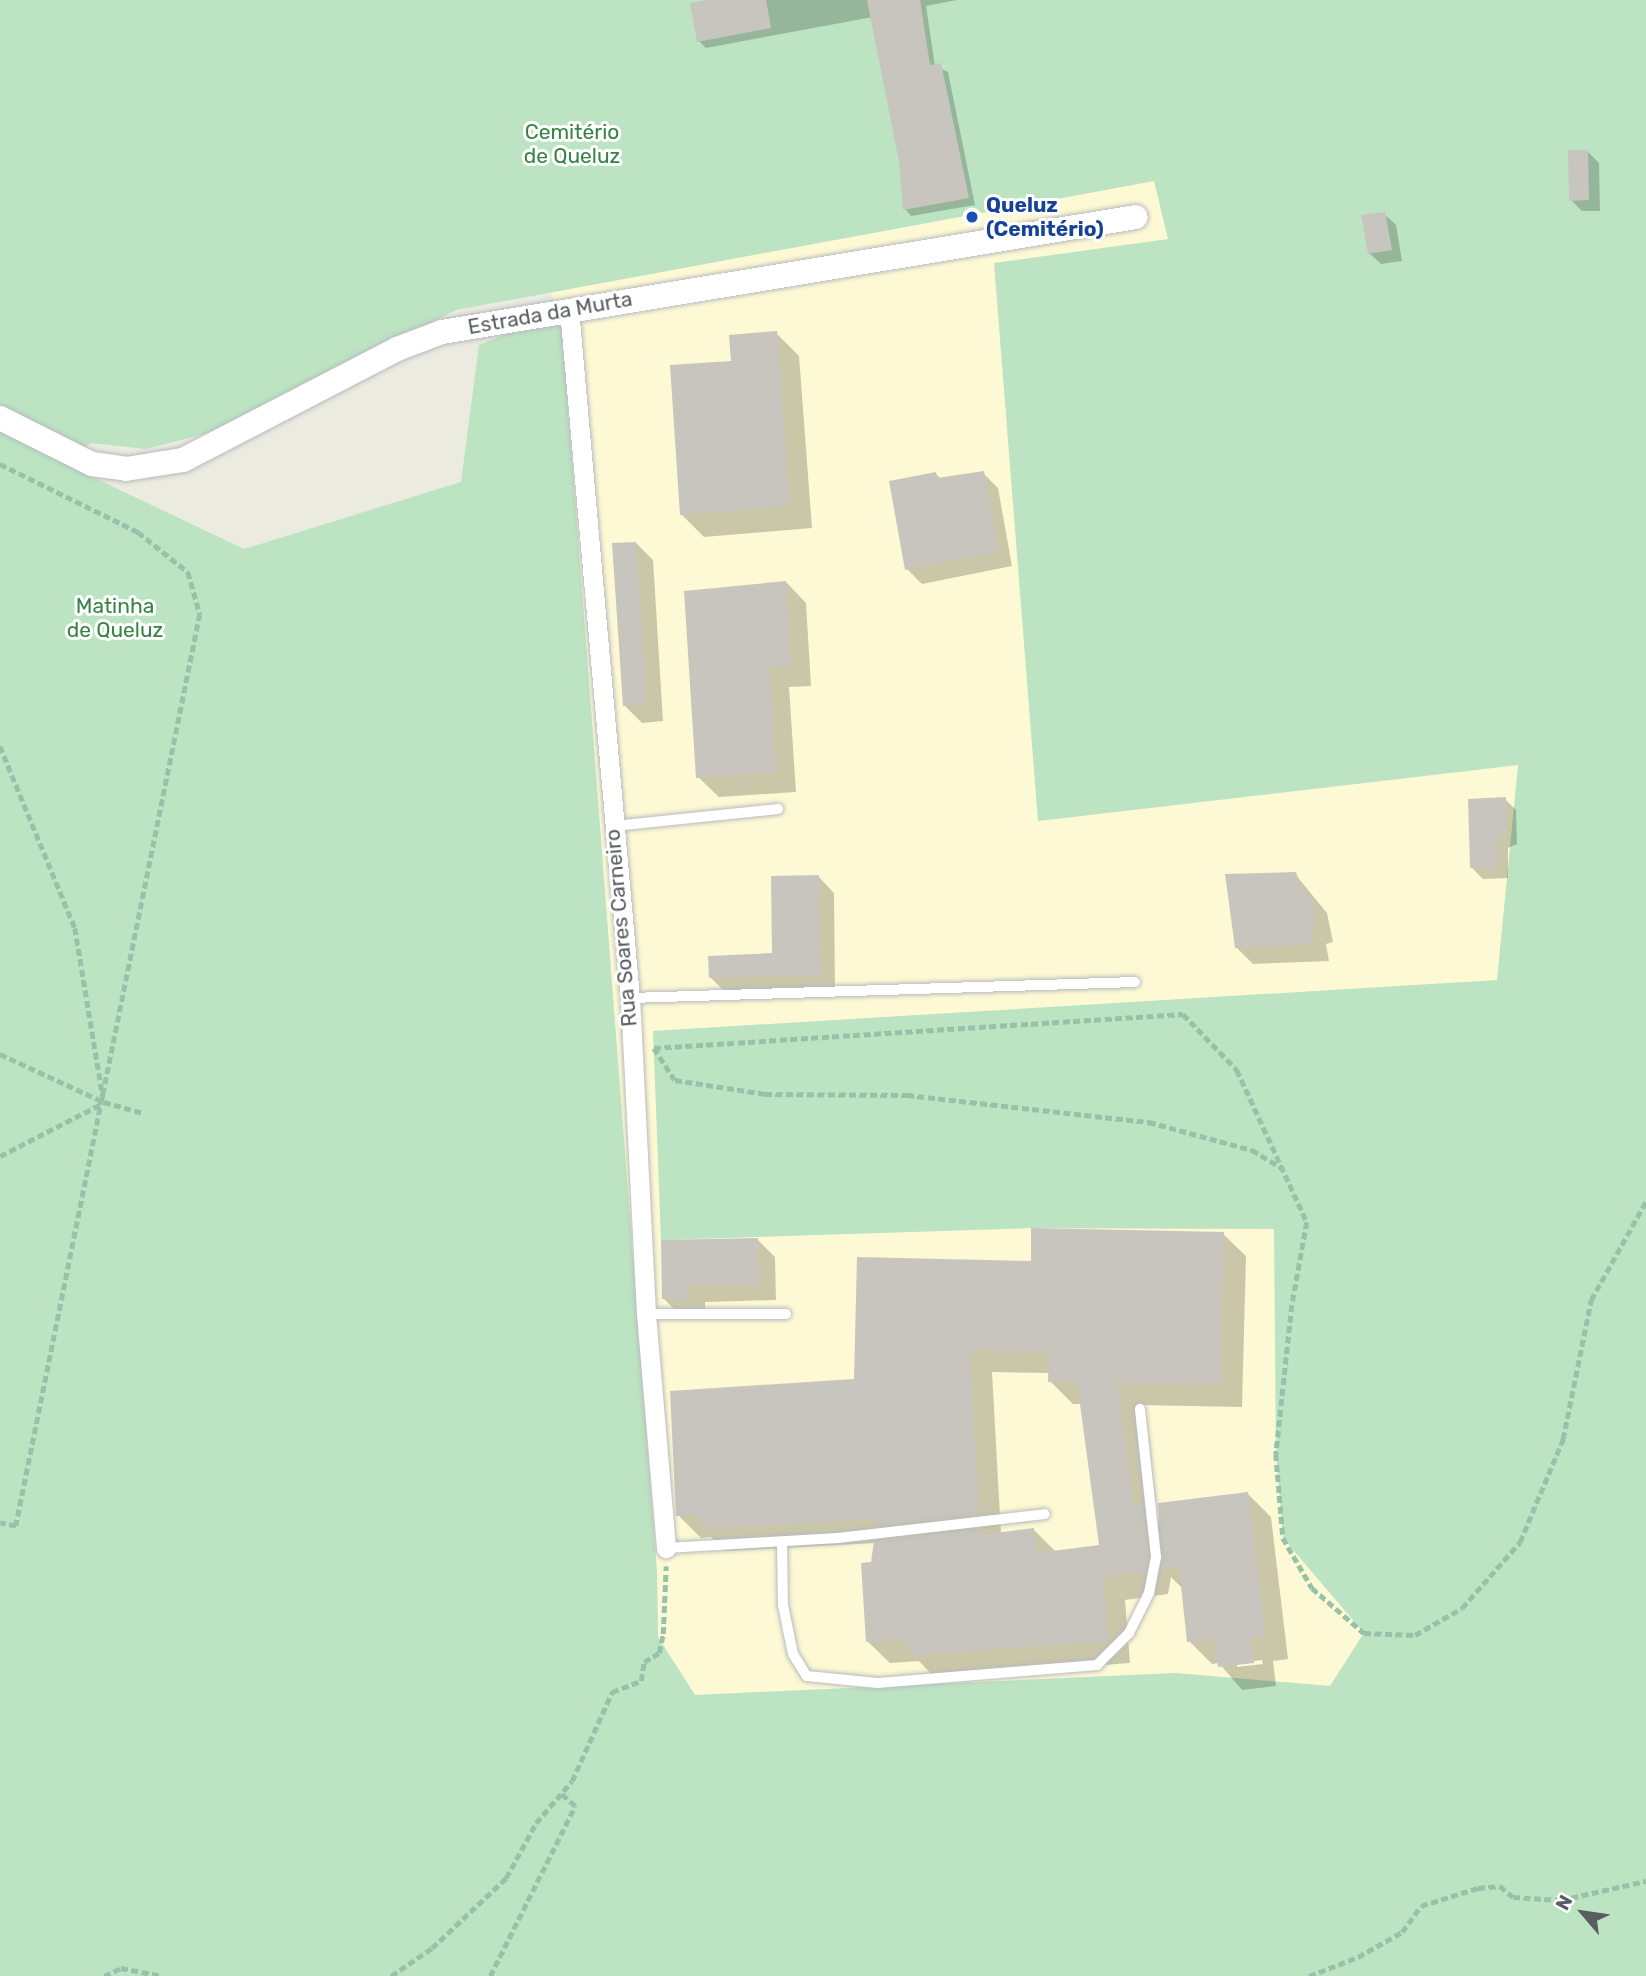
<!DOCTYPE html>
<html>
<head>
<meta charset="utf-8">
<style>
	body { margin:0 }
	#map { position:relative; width:1646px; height:1976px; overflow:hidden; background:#ecebe0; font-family:Rubik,sans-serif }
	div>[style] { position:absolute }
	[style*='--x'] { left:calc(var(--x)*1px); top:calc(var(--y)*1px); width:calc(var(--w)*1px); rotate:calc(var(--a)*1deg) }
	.commercial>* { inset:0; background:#fdf9d4 }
	.green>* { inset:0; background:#bce4c2 }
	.shadow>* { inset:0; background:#0003 }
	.building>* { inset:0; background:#c7c5be }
	.path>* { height:4.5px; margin-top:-2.25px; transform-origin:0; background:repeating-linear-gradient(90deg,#95c2a8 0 7px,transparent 0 10.5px) }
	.roads { filter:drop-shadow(0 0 2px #b8babf) drop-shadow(0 0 2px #b8babf) }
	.service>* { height:10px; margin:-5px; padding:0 5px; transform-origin:5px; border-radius:5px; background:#fff }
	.minor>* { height:19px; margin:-9.5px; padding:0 9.5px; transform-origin:9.5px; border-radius:9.5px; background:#fff }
	.tertiary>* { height:24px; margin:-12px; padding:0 12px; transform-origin:12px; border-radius:12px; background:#fff }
	.dots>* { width:19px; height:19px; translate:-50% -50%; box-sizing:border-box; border:4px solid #fff; border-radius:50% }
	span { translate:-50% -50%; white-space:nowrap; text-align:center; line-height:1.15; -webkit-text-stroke:6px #fff; paint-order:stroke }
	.park-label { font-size:21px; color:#358443 }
	.transit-label { font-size:21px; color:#164399; font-weight:700 }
	.left { translate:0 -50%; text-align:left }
	.street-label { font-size:21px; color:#595c61 }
	.north { position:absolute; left:1548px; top:1878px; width:70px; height:70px; -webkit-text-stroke:5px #fff; paint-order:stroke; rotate:299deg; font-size:19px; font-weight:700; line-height:28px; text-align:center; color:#595c61 }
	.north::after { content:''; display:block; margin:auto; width:24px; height:32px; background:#595c61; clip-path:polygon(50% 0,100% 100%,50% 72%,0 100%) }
</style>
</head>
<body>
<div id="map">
	<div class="commercial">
		<i style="clip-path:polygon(1154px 181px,1169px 239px,1038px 821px,1519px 765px,1497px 981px,654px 1031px,661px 1240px,1031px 1228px,1275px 1229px,1276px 1454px,1283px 1538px,1364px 1633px,1330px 1686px,1175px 1673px,695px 1695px,658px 1637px,657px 1572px,562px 330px,551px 292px)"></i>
	</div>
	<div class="green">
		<i style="clip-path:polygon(evenodd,0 0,1646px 0,1646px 1976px,0 1976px,0 0,1154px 181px,1168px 239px,994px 263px,1038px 821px,1518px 765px,1497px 980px,653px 1031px,661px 1240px,1031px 1228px,1274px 1229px,1276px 1454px,1283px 1538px,1364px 1633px,1330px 1686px,1175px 1673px,695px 1695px,658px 1637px,657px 1572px,562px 330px,569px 309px,479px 345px,461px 482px,244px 549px,63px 463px,91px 443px,146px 449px,220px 430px,456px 310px,1154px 181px)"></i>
	</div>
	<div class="shadow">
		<i style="clip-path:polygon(718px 0,957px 0,926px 6px,935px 66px,948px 72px,975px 205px,911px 216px,905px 209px,901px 162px,873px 17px,706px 48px,699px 41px)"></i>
		<i style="clip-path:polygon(1588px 152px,1599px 163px,1600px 211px,1582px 211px,1571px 200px)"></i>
		<i style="clip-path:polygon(1384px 214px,1396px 225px,1402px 261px,1381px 264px,1369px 253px)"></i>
		<i style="clip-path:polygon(776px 333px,799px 356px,812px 528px,704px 537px,681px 514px,733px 362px)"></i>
		<i style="clip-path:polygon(983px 473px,998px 488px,1012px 566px,922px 584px,907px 569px,936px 474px,941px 479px)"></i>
		<i style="clip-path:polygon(636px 543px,653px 560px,663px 721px,642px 723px,625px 706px)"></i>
		<i style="clip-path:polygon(786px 582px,806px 603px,811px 686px,789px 687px,796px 792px,719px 797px,698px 777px)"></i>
		<i style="clip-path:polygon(1505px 799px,1516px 810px,1517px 844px,1508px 848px,1508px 878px,1483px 879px,1472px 868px)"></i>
		<i style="clip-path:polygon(1295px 874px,1327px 913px,1333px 942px,1326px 944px,1329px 961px,1253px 964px,1236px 947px)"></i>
		<i style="clip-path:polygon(819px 877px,834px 893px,835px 990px,726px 993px,710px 977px,773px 954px)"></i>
		<i style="clip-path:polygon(evenodd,1223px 1234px,1246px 1256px,1242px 1407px,1139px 1405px,1155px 1519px,1161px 1525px,1248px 1494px,1271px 1517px,1288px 1659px,1273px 1661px,1276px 1686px,1242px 1690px,1219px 1663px,1212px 1664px,1189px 1641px,1183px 1589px,1171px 1577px,1168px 1594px,1125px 1600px,1130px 1663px,935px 1678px,919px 1661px,890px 1663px,867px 1641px,875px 1543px,725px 1551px,711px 1537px,701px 1538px,678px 1515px,855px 1381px,1032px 1262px,1223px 1234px,992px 1372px,1050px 1373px,1050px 1381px,1073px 1404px,1082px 1404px,1101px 1547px,1056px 1552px,1034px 1530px,1001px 1534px,992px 1372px,1223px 1234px,1262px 1660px,1263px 1664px,1237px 1667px,1237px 1663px,1262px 1660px)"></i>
		<i style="clip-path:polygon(757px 1239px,775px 1257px,776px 1300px,705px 1302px,705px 1315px,681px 1316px,664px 1299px)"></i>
	</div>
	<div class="building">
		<i style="clip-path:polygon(707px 0,766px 0,771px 28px,697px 42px,690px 3px)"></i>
		<i style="clip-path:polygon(867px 0,920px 0,930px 65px,941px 63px,969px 198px,903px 210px,899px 162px)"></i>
		<i style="clip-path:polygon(1568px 150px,1588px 150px,1589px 200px,1569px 201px)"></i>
		<i style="clip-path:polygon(1385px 212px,1392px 250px,1368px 254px,1361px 215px)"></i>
		<i style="clip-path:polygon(777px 331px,790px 506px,680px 515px,670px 365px,731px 361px,729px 335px)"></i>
		<i style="clip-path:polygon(984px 471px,998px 551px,905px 570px,889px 481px,936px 472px,937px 478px)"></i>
		<i style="clip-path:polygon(636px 542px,647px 704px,623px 706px,612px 543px)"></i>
		<i style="clip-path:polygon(786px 581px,791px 666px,770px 667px,776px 772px,696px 778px,684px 591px)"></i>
		<i style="clip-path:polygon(1506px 797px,1506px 832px,1497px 837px,1498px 868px,1470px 868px,1468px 799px)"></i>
		<i style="clip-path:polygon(1296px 872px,1302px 893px,1310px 894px,1317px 924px,1310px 927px,1313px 944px,1235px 948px,1225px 874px)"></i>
		<i style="clip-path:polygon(819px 875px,820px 975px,709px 978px,708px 956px,772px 953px,771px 876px)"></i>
		<i style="clip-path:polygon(1031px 1228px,1224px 1232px,1220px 1385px,1117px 1383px,1134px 1506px,1143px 1505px,1148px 1557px,1146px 1572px,1103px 1577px,1108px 1641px,911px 1656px,907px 1639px,866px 1642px,861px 1563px,871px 1562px,874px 1541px,980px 1529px,980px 1535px,1034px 1528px,1037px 1553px,1099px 1545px,1077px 1382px,1048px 1382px,1049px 1352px,970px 1350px,979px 1514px,876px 1526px,876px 1519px,701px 1529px,700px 1515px,676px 1516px,670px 1391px,854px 1379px,857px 1257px,1031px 1261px)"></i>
		<i style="clip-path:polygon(758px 1238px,759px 1284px,688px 1286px,689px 1299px,662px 1299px,661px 1240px)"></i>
		<i style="clip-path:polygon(1248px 1492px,1266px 1636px,1251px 1638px,1254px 1663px,1218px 1667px,1214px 1638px,1187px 1642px,1179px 1567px,1161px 1569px,1158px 1503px)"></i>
	</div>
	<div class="path">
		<i style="--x:0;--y:464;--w:154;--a:26.2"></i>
		<i style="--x:138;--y:532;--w:64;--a:38.7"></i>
		<i style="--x:188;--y:572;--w:44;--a:74.1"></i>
		<i style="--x:200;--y:614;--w:930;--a:101.41"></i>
		<i style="--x:16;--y:1526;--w:16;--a:-169"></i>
		<i style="--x:0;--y:746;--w:197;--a:67.6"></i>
		<i style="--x:75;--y:928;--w:172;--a:80.6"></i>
		<i style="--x:654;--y:1048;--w:530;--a:-3.68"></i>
		<i style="--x:1183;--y:1014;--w:78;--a:46"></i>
		<i style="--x:1237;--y:1070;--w:167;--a:65.3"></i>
		<i style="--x:1307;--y:1222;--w:84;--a:100.2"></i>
		<i style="--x:1292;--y:1305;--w:150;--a:96.1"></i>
		<i style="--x:1276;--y:1454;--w:84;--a:85.2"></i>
		<i style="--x:1283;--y:1538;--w:58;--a:59.9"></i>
		<i style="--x:1312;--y:1588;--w:69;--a:40.9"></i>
		<i style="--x:1364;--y:1633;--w:51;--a:2.2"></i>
		<i style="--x:1415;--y:1635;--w:54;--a:-29.9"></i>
		<i style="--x:1462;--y:1608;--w:88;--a:-48.7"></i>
		<i style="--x:1520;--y:1542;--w:112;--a:-67.3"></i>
		<i style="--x:1563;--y:1439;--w:142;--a:-78.6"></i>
		<i style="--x:1591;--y:1300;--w:113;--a:-60.9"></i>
		<i style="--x:654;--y:1048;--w:38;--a:57"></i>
		<i style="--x:675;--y:1080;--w:91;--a:8.8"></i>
		<i style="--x:765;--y:1094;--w:142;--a:0.4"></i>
		<i style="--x:907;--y:1095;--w:244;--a:6.4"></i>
		<i style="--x:1149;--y:1122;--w:107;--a:15.2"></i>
		<i style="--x:1252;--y:1150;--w:35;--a:31"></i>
		<i style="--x:0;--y:1054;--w:115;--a:24.8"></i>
		<i style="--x:104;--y:1102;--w:41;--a:15.8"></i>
		<i style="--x:0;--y:1156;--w:116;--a:-27.2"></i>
		<i style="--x:104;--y:1976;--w:19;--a:-25"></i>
		<i style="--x:121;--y:1968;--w:42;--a:11"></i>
		<i style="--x:391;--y:1976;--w:50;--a:-34.3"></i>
		<i style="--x:432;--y:1948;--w:102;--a:-43.4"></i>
		<i style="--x:506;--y:1878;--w:63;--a:-61.4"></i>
		<i style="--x:536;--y:1823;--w:55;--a:-49.4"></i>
		<i style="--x:572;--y:1781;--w:98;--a:-65.8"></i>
		<i style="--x:612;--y:1692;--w:31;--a:-21"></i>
		<i style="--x:641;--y:1681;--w:19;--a:-81"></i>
		<i style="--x:644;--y:1662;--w:17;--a:-31"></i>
		<i style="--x:659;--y:1653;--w:19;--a:-78"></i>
		<i style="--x:663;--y:1634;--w:68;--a:-87.5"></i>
		<i style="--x:490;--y:1976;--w:190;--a:-63.4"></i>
		<i style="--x:575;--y:1806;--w:20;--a:-139"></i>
		<i style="--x:1309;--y:1976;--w:53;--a:-21.2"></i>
		<i style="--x:1358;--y:1957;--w:51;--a:-29.6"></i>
		<i style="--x:1402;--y:1932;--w:32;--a:-54"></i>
		<i style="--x:1421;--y:1906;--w:60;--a:-17.5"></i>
		<i style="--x:1478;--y:1888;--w:22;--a:-5"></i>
		<i style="--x:1500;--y:1886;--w:17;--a:40"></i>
		<i style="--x:1513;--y:1897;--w:48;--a:3.6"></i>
		<i style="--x:1561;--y:1900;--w:87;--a:-12.6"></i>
	</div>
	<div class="roads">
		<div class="service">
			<i style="--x:614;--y:826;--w:165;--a:-5.9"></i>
			<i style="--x:630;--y:998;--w:505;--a:-1.81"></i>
			<i style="--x:646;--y:1314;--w:140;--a:0"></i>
			<i style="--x:782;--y:1542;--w:63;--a:89.1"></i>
			<i style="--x:783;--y:1605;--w:50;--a:78.5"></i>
			<i style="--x:793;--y:1654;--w:26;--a:58"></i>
			<i style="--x:807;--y:1676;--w:71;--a:5.6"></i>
			<i style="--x:878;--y:1683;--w:220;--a:-4.7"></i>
			<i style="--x:1097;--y:1665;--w:45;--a:-45"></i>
			<i style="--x:1129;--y:1633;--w:45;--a:-63.4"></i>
			<i style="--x:1149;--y:1593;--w:37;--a:-79"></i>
			<i style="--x:1156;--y:1557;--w:149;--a:-96.2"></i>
			<i style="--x:666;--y:1548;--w:172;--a:-3.3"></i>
			<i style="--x:838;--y:1538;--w:208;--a:-6.6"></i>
		</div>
		<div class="minor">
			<i style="--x:569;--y:309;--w:692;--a:84.94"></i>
			<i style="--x:630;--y:998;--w:316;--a:87.1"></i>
			<i style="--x:646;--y:1314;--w:235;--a:85.1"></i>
		</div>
		<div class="tertiary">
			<i style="--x:0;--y:418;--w:103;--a:26.6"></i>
			<i style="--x:92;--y:464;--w:34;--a:8"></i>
			<i style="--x:126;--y:469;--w:58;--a:-9"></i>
			<i style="--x:183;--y:460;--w:241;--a:-27.4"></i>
			<i style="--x:397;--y:349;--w:48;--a:-20.7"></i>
			<i style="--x:442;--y:332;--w:703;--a:-9.41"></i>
		</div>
	</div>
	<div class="dots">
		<i style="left:972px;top:217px;background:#1a4fb4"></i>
	</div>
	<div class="park-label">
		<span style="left:572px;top:144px">Cemitério<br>de Queluz</span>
		<span style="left:115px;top:618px">Matinha<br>de Queluz</span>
	</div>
	<div class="transit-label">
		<span class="left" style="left:986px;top:217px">Queluz<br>(Cemitério)</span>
	</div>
	<div class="street-label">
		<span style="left:550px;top:313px;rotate:-10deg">Estrada da Murta</span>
		<span style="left:621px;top:928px;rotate:-95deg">Rua Soares Carneiro</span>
	</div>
	<div class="north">N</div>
</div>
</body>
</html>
